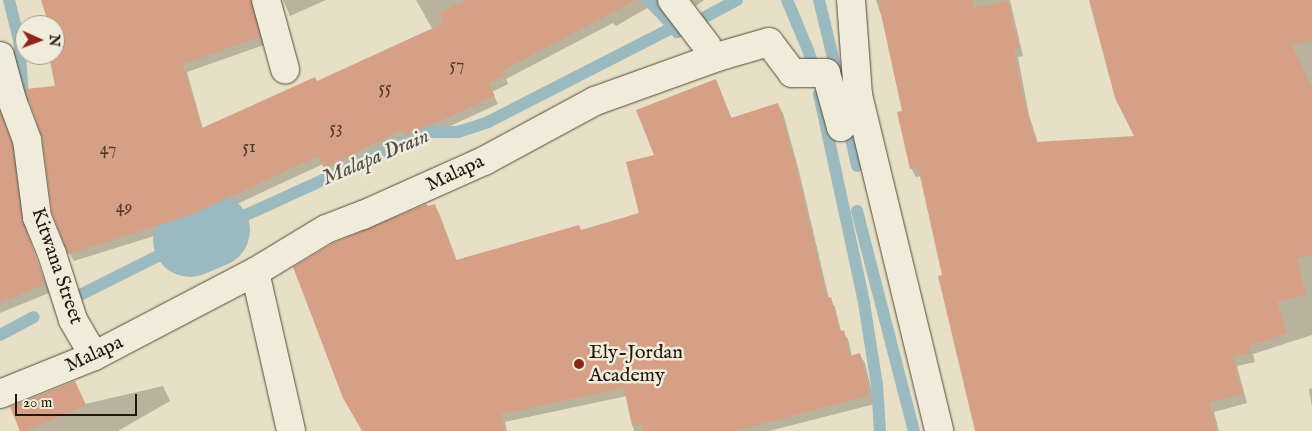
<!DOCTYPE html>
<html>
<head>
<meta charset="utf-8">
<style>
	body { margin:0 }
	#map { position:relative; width:1312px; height:431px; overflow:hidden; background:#e8e0c6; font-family:"IM FELL English",serif }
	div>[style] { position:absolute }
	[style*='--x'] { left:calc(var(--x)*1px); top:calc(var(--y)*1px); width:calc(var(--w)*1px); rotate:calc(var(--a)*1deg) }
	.shadow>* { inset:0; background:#0003 }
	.stream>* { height:12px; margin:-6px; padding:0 6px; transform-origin:6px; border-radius:6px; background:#9bbabf }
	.river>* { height:74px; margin:-37px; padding:0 37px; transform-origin:37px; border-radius:37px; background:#9bbabf }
	.building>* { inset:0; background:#d6a086 }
	.roads { filter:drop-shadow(0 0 1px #55493b) drop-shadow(0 0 1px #55493b) }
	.street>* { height:28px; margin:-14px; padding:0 14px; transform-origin:14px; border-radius:14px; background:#f0ebda }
	.dots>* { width:14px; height:14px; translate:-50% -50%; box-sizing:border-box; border:2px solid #f0ebda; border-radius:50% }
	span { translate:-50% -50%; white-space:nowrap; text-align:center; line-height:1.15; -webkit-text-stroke:5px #f0ebda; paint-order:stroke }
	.number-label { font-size:18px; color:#50392b }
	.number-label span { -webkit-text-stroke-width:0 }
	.street-label { font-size:20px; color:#24170d }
	.poi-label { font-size:20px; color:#24170d }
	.left { translate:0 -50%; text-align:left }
	.water-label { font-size:21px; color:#4e504b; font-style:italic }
	.north { position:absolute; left:15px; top:15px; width:50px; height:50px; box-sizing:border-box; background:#f0ebda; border:1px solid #9e9688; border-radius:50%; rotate:92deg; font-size:14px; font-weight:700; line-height:20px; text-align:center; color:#24170d }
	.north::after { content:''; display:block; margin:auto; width:18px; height:22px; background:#8f2418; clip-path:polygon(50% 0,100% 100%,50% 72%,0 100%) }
	.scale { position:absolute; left:15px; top:394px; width:122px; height:22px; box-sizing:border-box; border:2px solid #24170d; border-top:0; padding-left:6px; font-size:15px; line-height:18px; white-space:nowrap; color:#24170d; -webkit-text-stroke:4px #f0ebda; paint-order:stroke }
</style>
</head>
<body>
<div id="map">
	<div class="shadow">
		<i style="clip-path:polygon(42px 0,258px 0,255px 6px,264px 45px,187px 72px,203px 129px,316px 83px,433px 30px,416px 0,661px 0,616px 26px,613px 23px,506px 79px,508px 84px,492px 92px,498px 104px,411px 144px,407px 138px,329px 176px,323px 164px,196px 223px,74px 261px,69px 253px,57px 87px,55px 25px,49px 25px)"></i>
		<i style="clip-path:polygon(283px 0,326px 0,290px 16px)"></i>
		<i style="clip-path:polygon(691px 0,704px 0,696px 6px)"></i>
		<i style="clip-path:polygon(876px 0,1010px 0,1023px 56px,1018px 57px,1029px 115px,1038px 143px,1136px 137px,1090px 0,1312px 0,1312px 335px,1253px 354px,1255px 362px,1237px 366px,1247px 403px,1214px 412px,1219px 431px,976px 431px,921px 176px,916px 177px,911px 168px,904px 112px,886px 30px)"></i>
		<i style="clip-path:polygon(716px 81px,732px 119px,778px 105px,783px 113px,799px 171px,829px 299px,835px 307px,841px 331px,848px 339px,852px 357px,860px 355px,865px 363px,875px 404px,769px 431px,634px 431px,627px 396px,505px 422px,507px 431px,363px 431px,427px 208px,434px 205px,439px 213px,457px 261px,581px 231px,640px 213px,656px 155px)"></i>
		<i style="clip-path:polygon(0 108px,16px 153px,26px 229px,49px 293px,0 313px)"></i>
		<i style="clip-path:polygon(163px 386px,170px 401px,118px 431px,21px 431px,85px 404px)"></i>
		<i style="clip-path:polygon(1312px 388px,1312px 408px,1309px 389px)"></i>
	</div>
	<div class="stream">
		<i style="--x:9;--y:0;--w:41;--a:76"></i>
		<i style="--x:19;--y:40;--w:59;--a:86.1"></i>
		<i style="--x:648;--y:0;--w:37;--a:46"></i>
		<i style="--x:787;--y:0;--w:54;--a:67.2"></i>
		<i style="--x:808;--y:50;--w:25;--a:72"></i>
		<i style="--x:819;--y:0;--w:80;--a:76.3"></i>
		<i style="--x:819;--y:94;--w:214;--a:77.8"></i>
		<i style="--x:864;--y:303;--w:83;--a:81"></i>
		<i style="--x:877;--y:385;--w:46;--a:86.3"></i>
		<i style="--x:847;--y:120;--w:47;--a:77.7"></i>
		<i style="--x:857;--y:211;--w:227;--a:75.5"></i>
		<i style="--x:213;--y:230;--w:236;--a:-24.5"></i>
		<i style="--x:428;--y:132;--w:30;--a:0"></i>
		<i style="--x:458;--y:132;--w:32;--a:-18"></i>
		<i style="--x:488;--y:122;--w:209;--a:-27.1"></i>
		<i style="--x:674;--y:27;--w:6;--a:59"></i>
		<i style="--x:677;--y:32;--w:68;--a:-28.1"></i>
		<i style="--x:66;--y:296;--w:7;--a:27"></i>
		<i style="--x:72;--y:299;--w:132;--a:-26.6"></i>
		<i style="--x:0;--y:335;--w:38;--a:-28"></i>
	</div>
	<div class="river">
		<i style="--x:190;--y:240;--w:25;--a:-23"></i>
	</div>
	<div class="building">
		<i style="clip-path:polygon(41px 0,251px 0,260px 37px,183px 64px,202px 128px,315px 77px,317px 81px,444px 23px,439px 13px,467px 0,636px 0,502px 71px,505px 76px,488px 83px,495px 96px,405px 137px,402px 130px,324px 168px,318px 156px,191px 215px,68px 254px,52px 213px,42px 138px,25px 89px,55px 86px,50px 60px,56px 58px,55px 25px,49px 25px)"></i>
		<i style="clip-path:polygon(878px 0,972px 0,974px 8px,1008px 1px,1019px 48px,1014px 49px,1025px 105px,1036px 142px,1134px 136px,1115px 98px,1089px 0,1312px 0,1312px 40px,1292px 45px,1312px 87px,1312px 255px,1297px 258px,1306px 295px,1277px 302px,1287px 333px,1249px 346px,1251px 353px,1233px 357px,1243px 394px,1210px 403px,1217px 431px,975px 431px,938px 276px,942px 275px,918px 167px,910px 169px,897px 112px,902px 111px)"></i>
		<i style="clip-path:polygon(716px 79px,731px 118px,778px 103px,795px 162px,827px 298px,831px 297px,840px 331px,844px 330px,850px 356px,860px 353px,868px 383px,868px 396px,734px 431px,643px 431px,641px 424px,632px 426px,624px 388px,501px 414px,505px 431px,362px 431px,343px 398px,293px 267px,333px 243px,426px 204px,428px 206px,435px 204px,456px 260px,579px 225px,581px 230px,639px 213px,626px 162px,654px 155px,636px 110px)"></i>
		<i style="clip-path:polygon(0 112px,12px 144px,22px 219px,45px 284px,0 303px)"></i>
		<i style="clip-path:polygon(75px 381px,86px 405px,26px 431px,20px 431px,10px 407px)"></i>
	</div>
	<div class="roads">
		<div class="street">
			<i style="--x:266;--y:0;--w:72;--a:74.6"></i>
			<i style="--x:672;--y:0;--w:58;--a:52.7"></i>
			<i style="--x:851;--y:0;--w:95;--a:85.8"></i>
			<i style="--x:858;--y:95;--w:346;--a:76.4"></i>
			<i style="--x:0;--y:56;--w:46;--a:74.7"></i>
			<i style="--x:12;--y:100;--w:43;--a:69.4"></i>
			<i style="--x:27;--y:140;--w:78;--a:82.6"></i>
			<i style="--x:37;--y:217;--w:40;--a:68"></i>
			<i style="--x:52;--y:254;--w:69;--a:72.3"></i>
			<i style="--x:73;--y:320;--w:42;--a:59.7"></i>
			<i style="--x:255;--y:272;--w:163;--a:77.2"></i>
			<i style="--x:0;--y:394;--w:101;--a:-22"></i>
			<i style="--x:94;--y:356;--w:182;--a:-27.6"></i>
			<i style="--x:255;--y:272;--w:83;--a:-31.2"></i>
			<i style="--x:326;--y:229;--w:40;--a:-21"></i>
			<i style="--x:363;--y:215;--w:133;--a:-24.1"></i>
			<i style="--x:484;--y:161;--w:126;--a:-28.4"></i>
			<i style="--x:595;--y:101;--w:130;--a:-19.8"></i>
			<i style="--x:717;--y:57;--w:54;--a:-16.1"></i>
			<i style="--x:769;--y:42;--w:39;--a:53"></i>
			<i style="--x:792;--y:73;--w:34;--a:0"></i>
			<i style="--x:826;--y:73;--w:56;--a:74.5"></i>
			<i style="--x:841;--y:127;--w:9;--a:-41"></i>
			<i style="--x:848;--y:121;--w:28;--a:-69"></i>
		</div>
	</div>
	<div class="dots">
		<i style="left:579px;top:364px;background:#8f2418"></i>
	</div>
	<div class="number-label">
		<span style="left:457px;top:66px">57</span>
		<span style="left:385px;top:89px">55</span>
		<span style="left:336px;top:129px">53</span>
		<span style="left:249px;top:148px">51</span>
		<span style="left:108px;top:150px">47</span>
		<span style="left:124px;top:208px">49</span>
	</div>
	<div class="street-label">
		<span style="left:455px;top:173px;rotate:-25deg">Malapa</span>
		<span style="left:57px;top:266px;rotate:71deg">Kitwana Street</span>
		<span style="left:94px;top:354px;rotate:-25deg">Malapa</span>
	</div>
	<div class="poi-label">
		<span class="left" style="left:589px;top:364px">Ely-Jordan<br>Academy</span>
	</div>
	<div class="water-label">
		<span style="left:376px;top:158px;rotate:-23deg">Malapa Drain</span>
	</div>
	<div class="north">N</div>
	<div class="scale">20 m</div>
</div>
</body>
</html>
